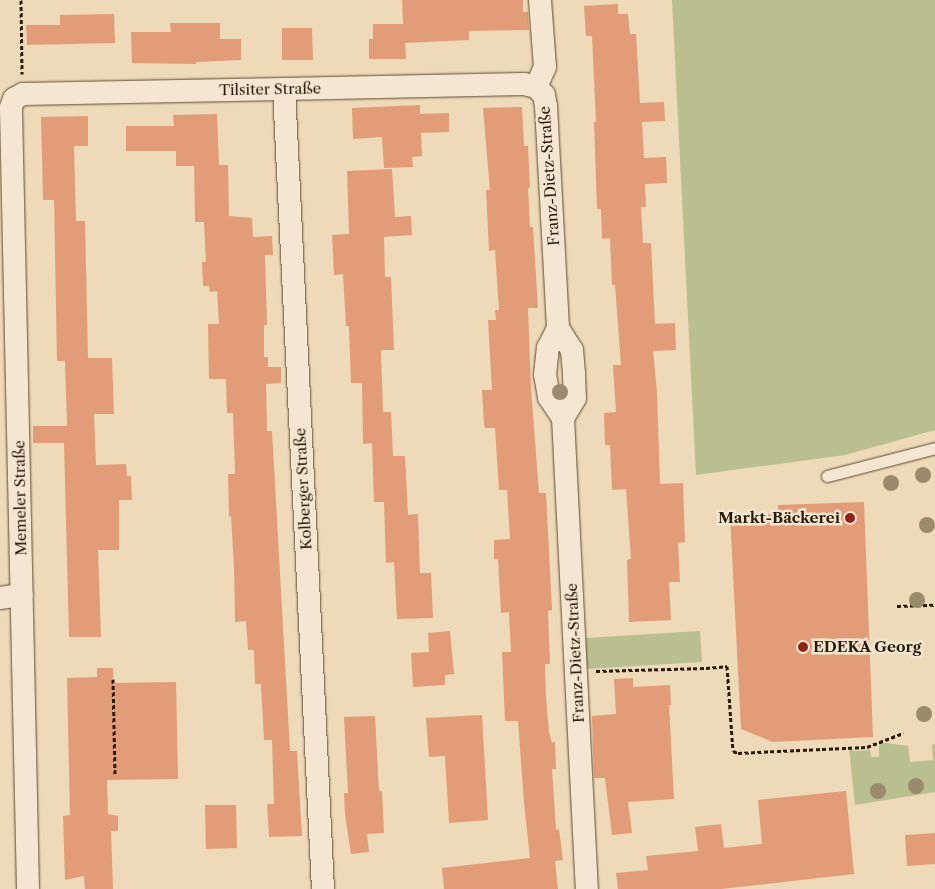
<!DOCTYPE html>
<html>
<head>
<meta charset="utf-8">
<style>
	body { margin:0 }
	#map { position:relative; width:935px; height:889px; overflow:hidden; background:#eed9b8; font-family:"Libre Caslon Text",serif }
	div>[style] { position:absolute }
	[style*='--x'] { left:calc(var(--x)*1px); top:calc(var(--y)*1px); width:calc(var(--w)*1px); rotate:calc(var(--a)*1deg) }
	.green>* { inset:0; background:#b9bf8f }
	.building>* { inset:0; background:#e29c77 }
	.path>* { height:3px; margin-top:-1.5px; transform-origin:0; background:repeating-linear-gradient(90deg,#2a1a05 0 4px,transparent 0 6.5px) }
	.roads { filter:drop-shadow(0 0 1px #5b4a32) drop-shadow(0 0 1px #5b4a32) }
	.lane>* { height:11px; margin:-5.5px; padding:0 5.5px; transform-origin:5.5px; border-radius:5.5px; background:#f4e6d1 }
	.street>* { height:22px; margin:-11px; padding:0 11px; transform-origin:11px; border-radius:11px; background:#f4e6d1 }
	.trees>* { width:16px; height:16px; margin:-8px; border-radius:50%; background:#9a8b6c }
	.dots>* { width:14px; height:14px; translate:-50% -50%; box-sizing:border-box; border:2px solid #f4e6d1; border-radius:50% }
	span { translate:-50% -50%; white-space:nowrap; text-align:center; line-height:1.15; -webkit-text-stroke:5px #f4e6d1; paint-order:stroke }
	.street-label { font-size:15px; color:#2a1a05 }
	.poi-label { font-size:15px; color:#2a1a05; font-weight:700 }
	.right { translate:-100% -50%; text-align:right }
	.left { translate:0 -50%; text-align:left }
</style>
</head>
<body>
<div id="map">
	<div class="green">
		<i style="clip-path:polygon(672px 0,935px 0,935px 430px,845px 455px,696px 475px)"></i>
		<i style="clip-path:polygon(700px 631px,702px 662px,586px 669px,585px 638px)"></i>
		<i style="clip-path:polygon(879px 742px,908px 746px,910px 762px,933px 760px,932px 745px,935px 744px,935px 792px,855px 805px,849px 748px,855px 751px,870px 750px,871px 757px,879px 757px)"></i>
	</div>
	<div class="building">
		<i style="clip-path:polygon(402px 0,523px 0,523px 12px,528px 12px,529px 30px,469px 31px,469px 40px,405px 43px,406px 59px,369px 59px,369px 39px,373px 39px,373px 24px,403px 24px)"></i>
		<i style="clip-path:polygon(618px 4px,618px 14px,628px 14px,630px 34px,636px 34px,640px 103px,664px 102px,665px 121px,642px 122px,644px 158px,666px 157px,667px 183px,645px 184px,646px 207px,641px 207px,643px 243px,651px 243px,655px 324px,675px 323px,676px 350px,653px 351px,657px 392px,660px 484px,683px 483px,685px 542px,678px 543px,680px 582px,669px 582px,671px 620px,629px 622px,627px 560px,631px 559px,626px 489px,612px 490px,610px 445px,605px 445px,604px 413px,616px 412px,613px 365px,621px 365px,615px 285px,612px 285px,610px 238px,602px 239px,601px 209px,597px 209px,594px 122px,596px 122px,592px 36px,586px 36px,584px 6px)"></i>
		<i style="clip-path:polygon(114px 14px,115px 43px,27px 45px,26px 25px,60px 25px,60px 15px)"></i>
		<i style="clip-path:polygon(170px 23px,220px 23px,220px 39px,241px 39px,241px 60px,196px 62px,196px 64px,132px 63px,131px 32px,171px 32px)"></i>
		<i style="clip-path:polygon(282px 28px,312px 28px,313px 60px,282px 60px)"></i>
		<i style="clip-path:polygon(420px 105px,420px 114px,449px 113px,449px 132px,421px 133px,422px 156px,412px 157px,413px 167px,384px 168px,382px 137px,353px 139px,352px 108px)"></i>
		<i style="clip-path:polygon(522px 107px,524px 146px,528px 146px,530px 188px,528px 188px,530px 227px,533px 227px,538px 308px,528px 308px,531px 388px,539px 493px,546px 493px,552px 610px,548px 611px,550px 664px,545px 664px,546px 698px,549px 732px,552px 743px,555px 742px,556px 769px,552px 769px,556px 830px,559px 829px,563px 860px,555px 861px,558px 889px,444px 889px,442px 868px,530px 858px,524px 803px,518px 721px,505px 721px,502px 652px,511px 652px,509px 612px,501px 613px,498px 559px,494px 559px,494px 540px,510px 539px,507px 490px,499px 490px,495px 428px,485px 428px,484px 425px,482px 390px,492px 390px,488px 320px,496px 320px,495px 310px,499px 310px,495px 250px,489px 251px,486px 190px,490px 190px,483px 108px)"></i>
		<i style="clip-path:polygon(217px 114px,219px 165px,228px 165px,229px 216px,252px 218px,253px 237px,272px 236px,273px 255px,265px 255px,267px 325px,264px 325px,264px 357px,268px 357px,268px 367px,281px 367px,281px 383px,266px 384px,267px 431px,272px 431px,290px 751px,297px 751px,302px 836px,269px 837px,267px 804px,274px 804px,272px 740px,264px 740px,261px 684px,255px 684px,254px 650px,248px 650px,246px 621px,235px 622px,234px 567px,231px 516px,229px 517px,228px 474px,235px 474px,233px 413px,227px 413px,226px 379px,209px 379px,208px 324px,219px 324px,217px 291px,210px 292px,209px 286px,203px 286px,202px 262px,206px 262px,204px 222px,195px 222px,194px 166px,176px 166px,176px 151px,126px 151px,126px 126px,174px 126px,173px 115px)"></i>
		<i style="clip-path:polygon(88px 116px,88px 146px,74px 146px,76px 221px,85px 221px,88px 358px,112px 358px,114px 414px,94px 414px,96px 465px,126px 464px,127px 476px,131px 476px,132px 500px,119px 500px,119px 550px,98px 550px,101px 637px,69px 637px,64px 443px,33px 443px,33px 426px,67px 426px,65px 361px,57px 361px,54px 200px,43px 200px,41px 117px)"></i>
		<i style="clip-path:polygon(392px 169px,395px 217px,411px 216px,412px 235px,384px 237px,385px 277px,391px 277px,394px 350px,381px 350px,383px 412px,391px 412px,393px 456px,405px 456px,408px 515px,418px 514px,420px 573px,431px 573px,433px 618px,397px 619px,394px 562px,386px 563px,384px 502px,374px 502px,372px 443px,363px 444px,362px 383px,351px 383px,349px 326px,346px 326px,343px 274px,334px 275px,332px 235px,349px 234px,347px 171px)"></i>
		<i style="clip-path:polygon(864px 502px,873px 737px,773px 742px,741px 729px,730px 515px,778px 513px,778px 505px)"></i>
		<i style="clip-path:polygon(450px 631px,454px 674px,445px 675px,445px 685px,413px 687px,411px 653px,429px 652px,428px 633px)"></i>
		<i style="clip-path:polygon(97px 668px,113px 668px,113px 683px,176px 682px,178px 779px,107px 780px,108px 814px,118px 816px,118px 831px,111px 831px,113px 889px,85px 889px,84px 876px,65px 880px,63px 816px,70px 815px,67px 678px,97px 677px)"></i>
		<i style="clip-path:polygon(633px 678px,633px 687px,670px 685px,671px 705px,669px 705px,674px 799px,628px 802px,632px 833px,612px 835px,605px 778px,594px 778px,592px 716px,616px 714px,614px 679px)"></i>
		<i style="clip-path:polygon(482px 715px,488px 820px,449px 823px,445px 756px,429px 757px,426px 718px)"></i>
		<i style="clip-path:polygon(375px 716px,379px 791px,382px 791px,384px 833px,367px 834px,369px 852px,351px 854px,345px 814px,344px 793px,348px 793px,344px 717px)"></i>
		<i style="clip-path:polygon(846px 791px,854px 874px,721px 889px,618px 889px,616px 873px,648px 870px,646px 856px,698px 851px,695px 827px,721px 824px,724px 848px,762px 844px,758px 800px)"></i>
		<i style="clip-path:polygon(205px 805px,236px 805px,237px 848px,206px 849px)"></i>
		<i style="clip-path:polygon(935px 833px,935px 864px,907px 866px,905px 835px)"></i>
	</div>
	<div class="path">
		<i style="--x:21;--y:0;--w:74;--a:89.2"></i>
		<i style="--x:897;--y:606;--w:38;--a:-2"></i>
		<i style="--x:596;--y:671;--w:110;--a:-1.6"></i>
		<i style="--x:706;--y:668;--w:21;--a:-5"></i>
		<i style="--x:727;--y:666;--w:85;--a:86"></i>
		<i style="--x:733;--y:751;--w:5;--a:22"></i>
		<i style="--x:738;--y:753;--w:129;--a:-2.7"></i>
		<i style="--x:867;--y:747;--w:39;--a:-21"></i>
		<i style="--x:113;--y:679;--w:95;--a:88.8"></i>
	</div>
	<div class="roads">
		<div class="lane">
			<i style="--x:827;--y:476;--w:112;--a:-14.5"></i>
		</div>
		<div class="street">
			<i style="--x:536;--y:87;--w:11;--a:45"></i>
			<i style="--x:544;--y:95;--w:11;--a:80"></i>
			<i style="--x:546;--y:106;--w:222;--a:86.9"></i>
			<i style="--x:536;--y:87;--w:22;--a:-66"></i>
			<i style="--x:545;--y:67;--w:67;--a:-94.3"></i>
			<i style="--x:284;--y:89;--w:801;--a:87.21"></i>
			<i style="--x:563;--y:418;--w:25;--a:-124"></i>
			<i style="--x:549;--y:397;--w:22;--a:-100"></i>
			<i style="--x:545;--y:375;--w:27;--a:-84"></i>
			<i style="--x:548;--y:348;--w:22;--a:-63"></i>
			<i style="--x:558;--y:328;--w:26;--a:58"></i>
			<i style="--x:572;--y:350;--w:24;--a:85"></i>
			<i style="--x:574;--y:374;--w:24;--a:88"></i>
			<i style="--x:575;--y:398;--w:23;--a:121"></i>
			<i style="--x:563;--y:418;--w:472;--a:87.1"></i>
			<i style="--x:0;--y:598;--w:22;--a:-8"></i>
			<i style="--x:28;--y:889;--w:782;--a:-91.25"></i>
			<i style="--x:11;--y:107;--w:9;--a:-69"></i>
			<i style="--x:14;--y:99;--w:10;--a:-29"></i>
			<i style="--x:23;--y:94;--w:261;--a:-1.1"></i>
			<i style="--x:284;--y:89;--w:240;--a:-1.2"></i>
			<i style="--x:524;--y:84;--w:12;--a:14"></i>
		</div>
	</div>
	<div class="trees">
		<i style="left:560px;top:392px"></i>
		<i style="left:923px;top:475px"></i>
		<i style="left:891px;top:483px"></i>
		<i style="left:927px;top:525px"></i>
		<i style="left:917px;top:600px"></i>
		<i style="left:924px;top:714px"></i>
		<i style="left:916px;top:786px"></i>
		<i style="left:878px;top:791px"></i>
	</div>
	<div class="dots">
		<i style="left:850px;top:518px;background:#8f2418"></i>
		<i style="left:803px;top:647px;background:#8f2418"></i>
	</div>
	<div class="street-label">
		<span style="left:270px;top:89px;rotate:-1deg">Tilsiter Straße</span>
		<span style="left:549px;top:176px;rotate:-94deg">Franz-Dietz-Straße</span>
		<span style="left:303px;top:489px;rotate:-93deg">Kolberger Straße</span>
		<span style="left:20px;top:498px;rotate:-91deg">Memeler Straße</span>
		<span style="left:575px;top:653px;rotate:-93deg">Franz-Dietz-Straße</span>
	</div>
	<div class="poi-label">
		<span class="right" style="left:840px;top:518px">Markt-Bäckerei</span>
		<span class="left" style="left:813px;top:647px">EDEKA Georg</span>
	</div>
</div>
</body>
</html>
